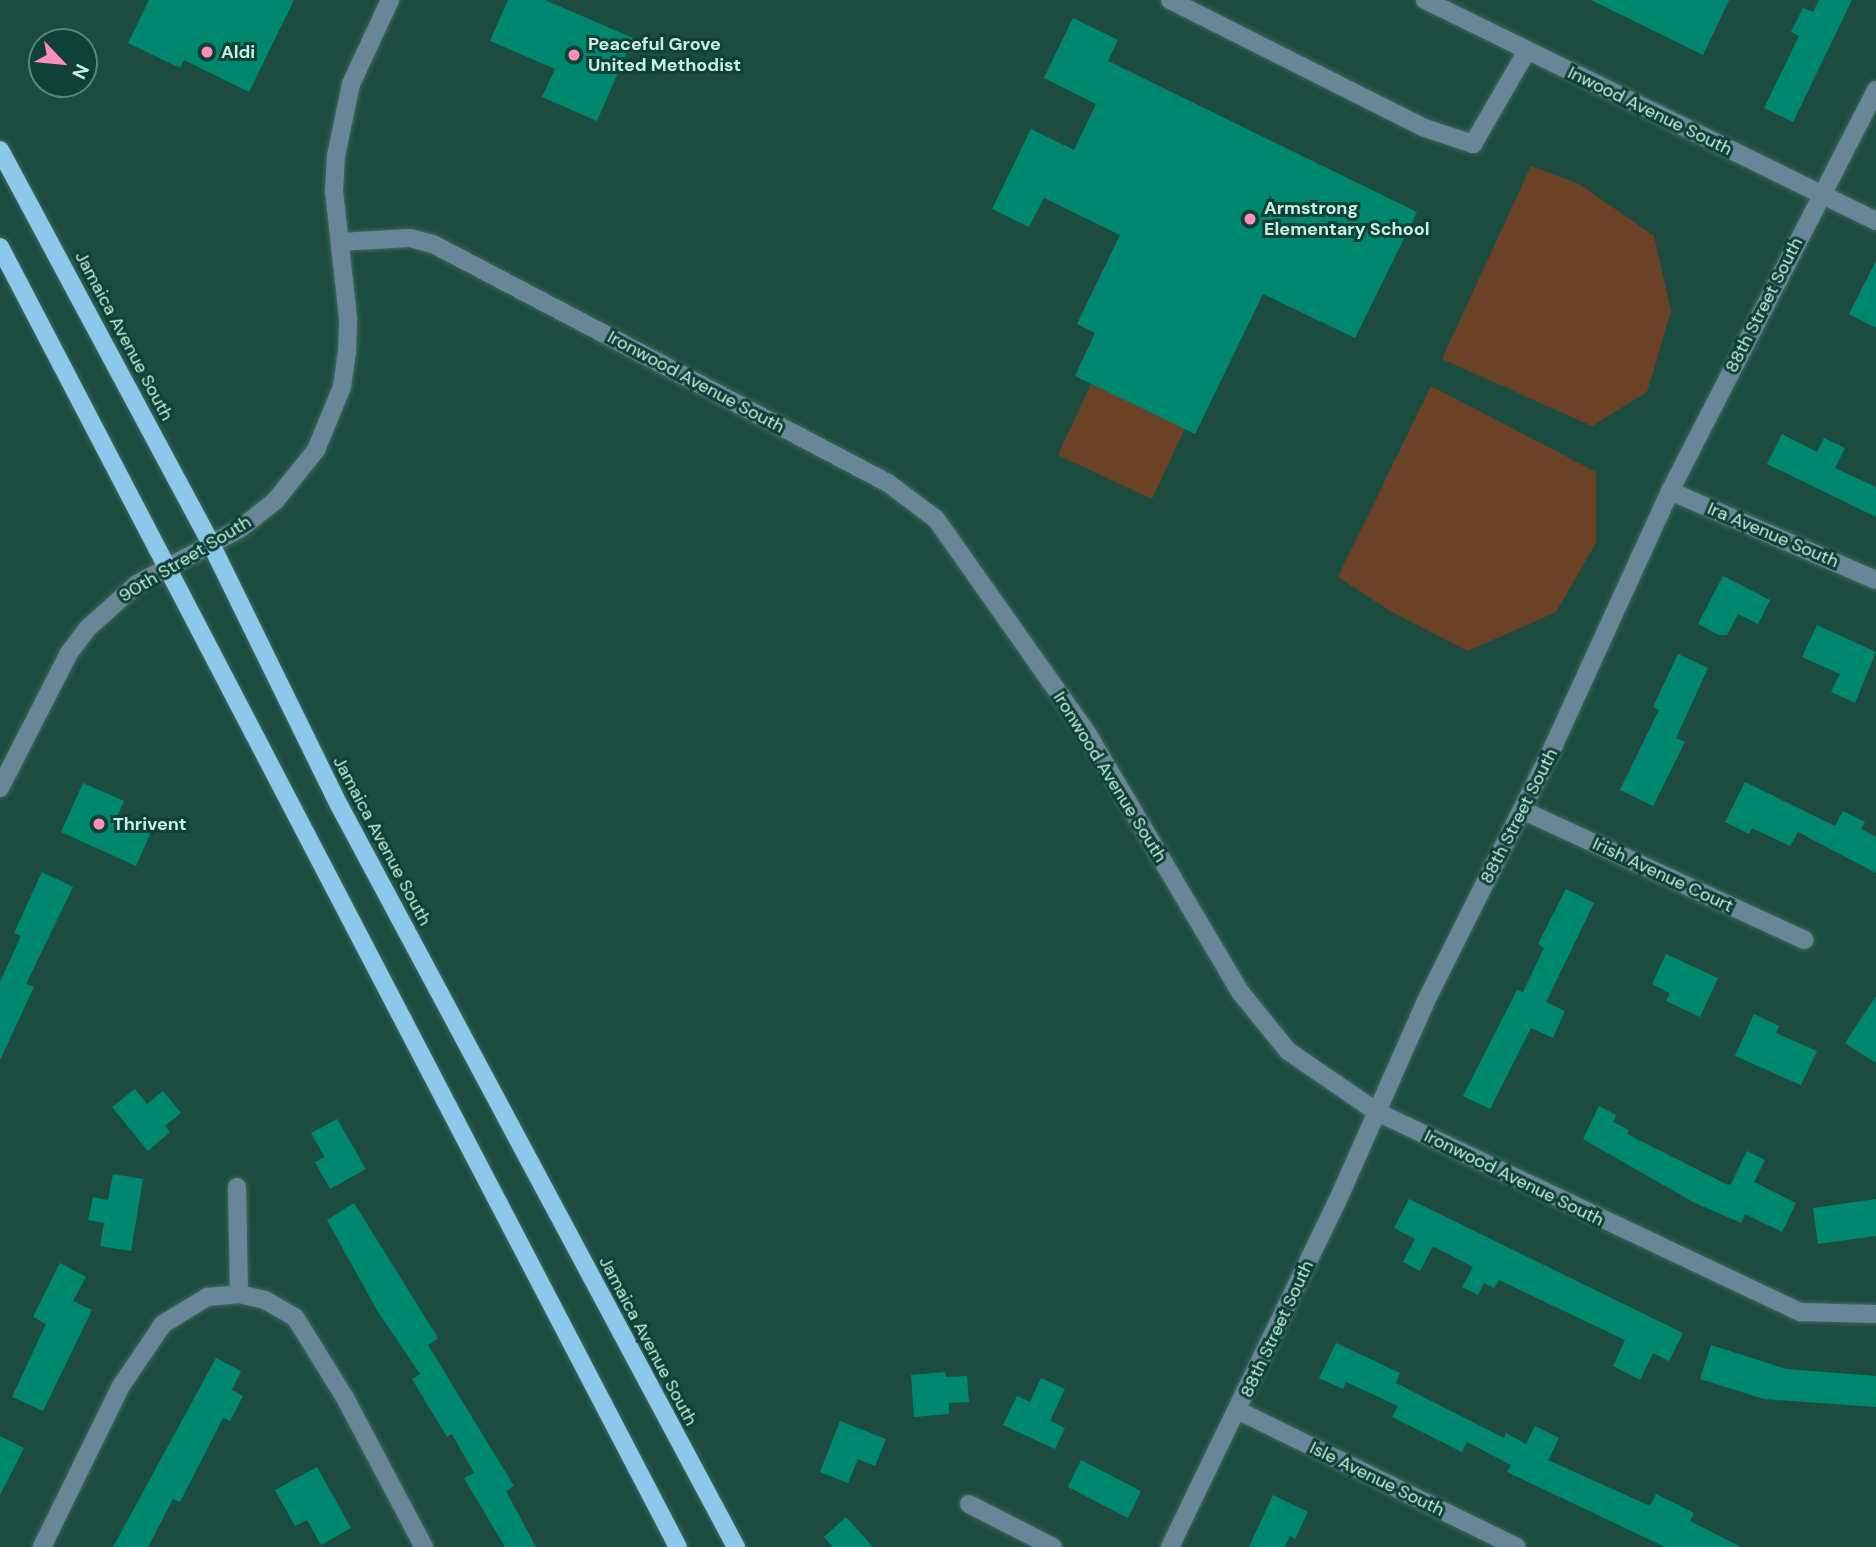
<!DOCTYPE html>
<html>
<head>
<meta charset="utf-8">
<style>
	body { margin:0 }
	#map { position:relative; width:1876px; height:1547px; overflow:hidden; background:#1c4c40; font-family:"DM Sans",sans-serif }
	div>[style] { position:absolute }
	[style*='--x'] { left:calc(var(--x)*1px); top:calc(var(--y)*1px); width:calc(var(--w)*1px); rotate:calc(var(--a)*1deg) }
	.green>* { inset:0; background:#6b4226 }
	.building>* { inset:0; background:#00876f }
	.roads { filter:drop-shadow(0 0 2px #3b6a5d) drop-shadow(0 0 2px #3b6a5d) }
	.minor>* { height:18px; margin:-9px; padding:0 9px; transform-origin:9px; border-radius:9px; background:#698698 }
	.major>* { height:18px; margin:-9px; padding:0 9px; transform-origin:9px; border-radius:9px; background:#8cc8eb }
	.dots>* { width:19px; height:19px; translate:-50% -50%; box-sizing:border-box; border:4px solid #0f4136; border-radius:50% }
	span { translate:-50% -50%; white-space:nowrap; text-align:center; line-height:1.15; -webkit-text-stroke:6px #0f4136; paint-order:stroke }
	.poi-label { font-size:18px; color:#c6f0e3; font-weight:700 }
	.left { translate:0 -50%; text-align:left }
	.street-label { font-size:18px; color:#c6f0e3 }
	.north { position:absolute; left:28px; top:28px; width:70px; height:70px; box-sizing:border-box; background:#0f4136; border:2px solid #58877b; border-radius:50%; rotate:116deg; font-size:19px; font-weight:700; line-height:28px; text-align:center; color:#c6f0e3 }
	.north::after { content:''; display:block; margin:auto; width:24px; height:32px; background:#fe8ebd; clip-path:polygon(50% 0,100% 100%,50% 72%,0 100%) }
</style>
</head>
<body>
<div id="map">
	<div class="green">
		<i style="clip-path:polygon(1531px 166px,1579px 184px,1654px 236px,1671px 311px,1647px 392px,1592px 426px,1442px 359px)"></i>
		<i style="clip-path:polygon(1091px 384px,1185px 428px,1152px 499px,1058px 455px)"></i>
		<i style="clip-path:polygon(1431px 386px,1596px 472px,1596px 543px,1556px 612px,1468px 651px,1390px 611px,1338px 577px)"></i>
	</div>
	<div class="building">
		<i style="clip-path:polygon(149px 0,294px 0,249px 92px,184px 60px,180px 68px,128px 43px)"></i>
		<i style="clip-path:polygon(508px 0,545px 0,633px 38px,597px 121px,542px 97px,555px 69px,490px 41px)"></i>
		<i style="clip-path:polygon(1591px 0,1729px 0,1703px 55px)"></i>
		<i style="clip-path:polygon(1819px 0,1852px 0,1793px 122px,1764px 108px,1799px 36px,1791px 32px,1803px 8px,1813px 12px)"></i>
		<i style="clip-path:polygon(1073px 18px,1118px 40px,1108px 61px,1417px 212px,1355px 338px,1263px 294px,1195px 434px,1075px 376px,1095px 333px,1077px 324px,1120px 235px,1044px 198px,1029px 227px,992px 209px,1031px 129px,1074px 150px,1096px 104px,1044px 78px)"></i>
		<i style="clip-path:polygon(1876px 261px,1876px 328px,1849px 314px)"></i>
		<i style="clip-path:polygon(1782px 434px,1817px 452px,1824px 438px,1845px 448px,1835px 468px,1876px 487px,1876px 517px,1767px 464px)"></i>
		<i style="clip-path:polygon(1723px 576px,1770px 600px,1758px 624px,1738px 614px,1727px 635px,1719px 635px,1698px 624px)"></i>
		<i style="clip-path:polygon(1817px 625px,1876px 652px,1855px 703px,1831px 692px,1840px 674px,1802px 657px)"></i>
		<i style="clip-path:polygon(1678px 654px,1708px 668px,1676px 738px,1685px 742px,1653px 806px,1620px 790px,1659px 710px,1653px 707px)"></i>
		<i style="clip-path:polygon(1745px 782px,1835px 826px,1843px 811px,1865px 822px,1861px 829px,1876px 837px,1876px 873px,1798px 832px,1790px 846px,1752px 828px,1749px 834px,1725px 822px)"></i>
		<i style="clip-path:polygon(83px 783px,124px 801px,117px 817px,151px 832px,136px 866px,61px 832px)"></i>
		<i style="clip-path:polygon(42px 872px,73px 887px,26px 984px,34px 987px,0 1060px,0 982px,21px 936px,14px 933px)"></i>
		<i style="clip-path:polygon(1566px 889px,1594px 903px,1546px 1002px,1565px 1011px,1553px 1038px,1531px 1028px,1490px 1109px,1463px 1096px,1517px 990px,1523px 992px,1544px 948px,1538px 944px)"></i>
		<i style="clip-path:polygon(1666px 954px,1718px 978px,1700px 1017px,1666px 1001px,1670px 993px,1652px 984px)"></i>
		<i style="clip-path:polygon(1876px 996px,1876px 1063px,1845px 1043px)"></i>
		<i style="clip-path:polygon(1754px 1014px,1779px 1026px,1776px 1033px,1817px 1051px,1801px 1085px,1735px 1056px)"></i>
		<i style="clip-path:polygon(135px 1089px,147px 1104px,163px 1091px,181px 1113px,165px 1126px,170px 1132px,148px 1151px,112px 1107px)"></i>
		<i style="clip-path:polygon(1599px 1106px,1616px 1115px,1613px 1122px,1629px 1130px,1627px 1134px,1730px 1186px,1747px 1151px,1765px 1160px,1754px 1182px,1796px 1203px,1782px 1232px,1745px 1214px,1741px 1223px,1695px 1203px,1583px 1139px)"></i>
		<i style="clip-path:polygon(337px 1119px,366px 1169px,330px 1189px,315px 1162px,325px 1157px,311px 1133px)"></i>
		<i style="clip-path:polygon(113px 1174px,143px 1179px,131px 1251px,100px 1246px,104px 1223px,88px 1220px,93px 1197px,108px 1200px)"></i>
		<i style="clip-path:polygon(1409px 1199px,1683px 1333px,1669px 1361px,1653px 1353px,1640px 1380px,1613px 1366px,1625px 1340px,1499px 1280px,1494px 1288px,1484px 1283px,1478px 1295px,1462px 1287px,1473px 1267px,1433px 1246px,1420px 1271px,1403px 1262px,1415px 1239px,1394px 1228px)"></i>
		<i style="clip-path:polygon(1876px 1199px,1876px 1236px,1818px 1244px,1813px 1208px)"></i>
		<i style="clip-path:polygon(354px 1203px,438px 1338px,428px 1345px,514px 1486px,506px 1491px,536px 1547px,505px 1547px,464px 1478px,474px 1473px,452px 1434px,447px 1437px,412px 1379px,420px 1374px,378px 1312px,327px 1220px)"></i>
		<i style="clip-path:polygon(60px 1263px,86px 1277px,73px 1301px,92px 1310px,43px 1411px,12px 1397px,46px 1324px,33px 1317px)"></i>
		<i style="clip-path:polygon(1336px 1343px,1400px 1373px,1396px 1383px,1504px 1438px,1506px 1433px,1526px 1444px,1535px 1426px,1559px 1438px,1548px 1460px,1650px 1506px,1656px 1494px,1694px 1513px,1690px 1521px,1741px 1547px,1665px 1547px,1507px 1472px,1511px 1465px,1467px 1442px,1462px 1452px,1392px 1417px,1398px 1406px,1346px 1382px,1343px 1389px,1319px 1378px)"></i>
		<i style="clip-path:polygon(1711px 1345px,1786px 1369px,1876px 1376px,1876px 1407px,1764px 1399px,1700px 1379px)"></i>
		<i style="clip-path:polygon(216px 1358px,241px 1371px,232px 1390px,243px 1396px,230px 1421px,223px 1418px,180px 1502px,173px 1499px,148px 1547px,113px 1547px)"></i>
		<i style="clip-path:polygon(945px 1372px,946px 1377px,967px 1376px,969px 1402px,949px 1403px,949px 1414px,914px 1417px,911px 1375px)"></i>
		<i style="clip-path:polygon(1041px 1378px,1065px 1389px,1050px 1421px,1065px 1428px,1055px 1449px,1003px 1425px,1017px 1396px,1030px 1402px)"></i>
		<i style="clip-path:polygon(840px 1421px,886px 1439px,875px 1466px,858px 1459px,848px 1483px,820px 1472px)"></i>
		<i style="clip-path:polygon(0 1436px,24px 1448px,0 1495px)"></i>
		<i style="clip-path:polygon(1081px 1460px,1141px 1491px,1128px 1518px,1068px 1487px)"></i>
		<i style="clip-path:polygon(317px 1467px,351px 1528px,321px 1545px,307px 1520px,295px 1526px,275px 1490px)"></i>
		<i style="clip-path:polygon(1273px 1495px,1308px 1512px,1295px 1539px,1290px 1536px,1285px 1547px,1249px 1547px)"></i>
		<i style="clip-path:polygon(846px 1517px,873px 1547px,833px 1547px,824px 1537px)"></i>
	</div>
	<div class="roads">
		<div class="minor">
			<i style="--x:1170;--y:0;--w:285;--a:26.7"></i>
			<i style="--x:1425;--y:128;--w:51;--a:18.4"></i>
			<i style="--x:1473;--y:144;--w:108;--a:-59.9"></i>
			<i style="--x:1425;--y:0;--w:502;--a:26.11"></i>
			<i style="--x:340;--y:242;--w:70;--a:-3.3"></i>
			<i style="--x:410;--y:238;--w:24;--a:15"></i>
			<i style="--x:433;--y:244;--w:514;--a:27.71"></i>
			<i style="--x:888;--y:483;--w:60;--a:36.9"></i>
			<i style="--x:936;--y:519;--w:262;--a:54.8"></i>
			<i style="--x:1087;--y:733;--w:302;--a:59.4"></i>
			<i style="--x:1241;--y:993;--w:75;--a:51"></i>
			<i style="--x:1288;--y:1051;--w:108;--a:34.4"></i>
			<i style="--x:1377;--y:1112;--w:469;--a:25.3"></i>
			<i style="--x:1801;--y:1312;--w:75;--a:1.5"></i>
			<i style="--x:1670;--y:491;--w:224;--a:23.4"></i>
			<i style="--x:0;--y:788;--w:152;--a:-62.9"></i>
			<i style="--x:69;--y:653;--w:31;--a:-53"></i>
			<i style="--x:88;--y:628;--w:66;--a:-41.9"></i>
			<i style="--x:137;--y:584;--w:118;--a:-28.3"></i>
			<i style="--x:241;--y:528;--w:43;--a:-38.5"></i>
			<i style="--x:275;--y:501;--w:65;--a:-51.2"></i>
			<i style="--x:316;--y:450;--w:68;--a:-67.6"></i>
			<i style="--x:342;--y:387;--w:34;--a:-82"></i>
			<i style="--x:347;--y:353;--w:35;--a:-88"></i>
			<i style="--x:348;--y:318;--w:127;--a:-96.3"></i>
			<i style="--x:334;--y:192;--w:36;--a:-87"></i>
			<i style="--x:336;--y:156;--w:74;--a:-78.2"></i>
			<i style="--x:351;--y:84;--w:93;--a:-65.1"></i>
			<i style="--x:1522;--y:810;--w:311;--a:24.7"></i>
			<i style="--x:237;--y:1187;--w:107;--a:88.9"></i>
			<i style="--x:1239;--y:1411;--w:309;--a:26.1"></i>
			<i style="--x:969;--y:1504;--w:94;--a:27.1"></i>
			<i style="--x:42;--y:1547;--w:179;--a:-63.9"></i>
			<i style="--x:121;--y:1386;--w:75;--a:-55.9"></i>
			<i style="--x:163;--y:1324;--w:52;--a:-31.5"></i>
			<i style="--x:207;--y:1297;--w:32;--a:-5"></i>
			<i style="--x:239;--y:1294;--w:27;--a:13"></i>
			<i style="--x:265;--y:1300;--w:34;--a:30"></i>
			<i style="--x:295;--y:1317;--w:95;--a:58.3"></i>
			<i style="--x:345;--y:1398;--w:169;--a:62.1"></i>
			<i style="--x:1170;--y:1547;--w:383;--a:-64.2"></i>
			<i style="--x:1337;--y:1202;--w:218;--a:-66.1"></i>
			<i style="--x:1425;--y:1003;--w:286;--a:-63.4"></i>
			<i style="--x:1553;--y:747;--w:281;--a:-65.4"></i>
			<i style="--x:1670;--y:491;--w:451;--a:-62.8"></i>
		</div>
		<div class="major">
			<i style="--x:0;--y:150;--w:447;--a:61.8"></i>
			<i style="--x:211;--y:544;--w:291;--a:63.9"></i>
			<i style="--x:339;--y:805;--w:842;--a:61.85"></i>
			<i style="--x:0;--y:247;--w:1466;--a:62.46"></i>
		</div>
	</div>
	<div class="dots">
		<i style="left:207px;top:52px;background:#fe8ebd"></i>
		<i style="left:574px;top:55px;background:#fe8ebd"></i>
		<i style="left:1250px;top:219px;background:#fe8ebd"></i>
		<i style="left:99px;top:824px;background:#fe8ebd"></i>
	</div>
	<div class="poi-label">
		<span class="left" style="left:588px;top:55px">Peaceful Grove<br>United Methodist</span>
		<span class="left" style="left:221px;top:52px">Aldi</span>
		<span class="left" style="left:1264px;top:219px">Armstrong<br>Elementary School</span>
		<span class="left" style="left:113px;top:824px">Thrivent</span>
	</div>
	<div class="street-label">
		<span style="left:1650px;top:111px;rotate:26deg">Inwood Avenue South</span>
		<span style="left:1764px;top:305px;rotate:-63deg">88th Street South</span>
		<span style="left:124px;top:336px;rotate:62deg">Jamaica Avenue South</span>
		<span style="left:696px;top:382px;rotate:28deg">Ironwood Avenue South</span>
		<span style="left:1773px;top:535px;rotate:23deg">Ira Avenue South</span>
		<span style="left:185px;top:559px;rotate:-31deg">90th Street South</span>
		<span style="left:1110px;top:777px;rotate:58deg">Ironwood Avenue South</span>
		<span style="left:1519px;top:816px;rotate:-63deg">88th Street South</span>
		<span style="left:382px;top:841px;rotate:62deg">Jamaica Avenue South</span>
		<span style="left:1663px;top:875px;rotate:25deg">Irish Avenue Court</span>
		<span style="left:1514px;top:1178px;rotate:26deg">Ironwood Avenue South</span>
		<span style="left:1277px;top:1329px;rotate:-65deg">88th Street South</span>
		<span style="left:648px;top:1341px;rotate:62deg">Jamaica Avenue South</span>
		<span style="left:1377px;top:1479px;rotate:26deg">Isle Avenue South</span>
	</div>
	<div class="north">N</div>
</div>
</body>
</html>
